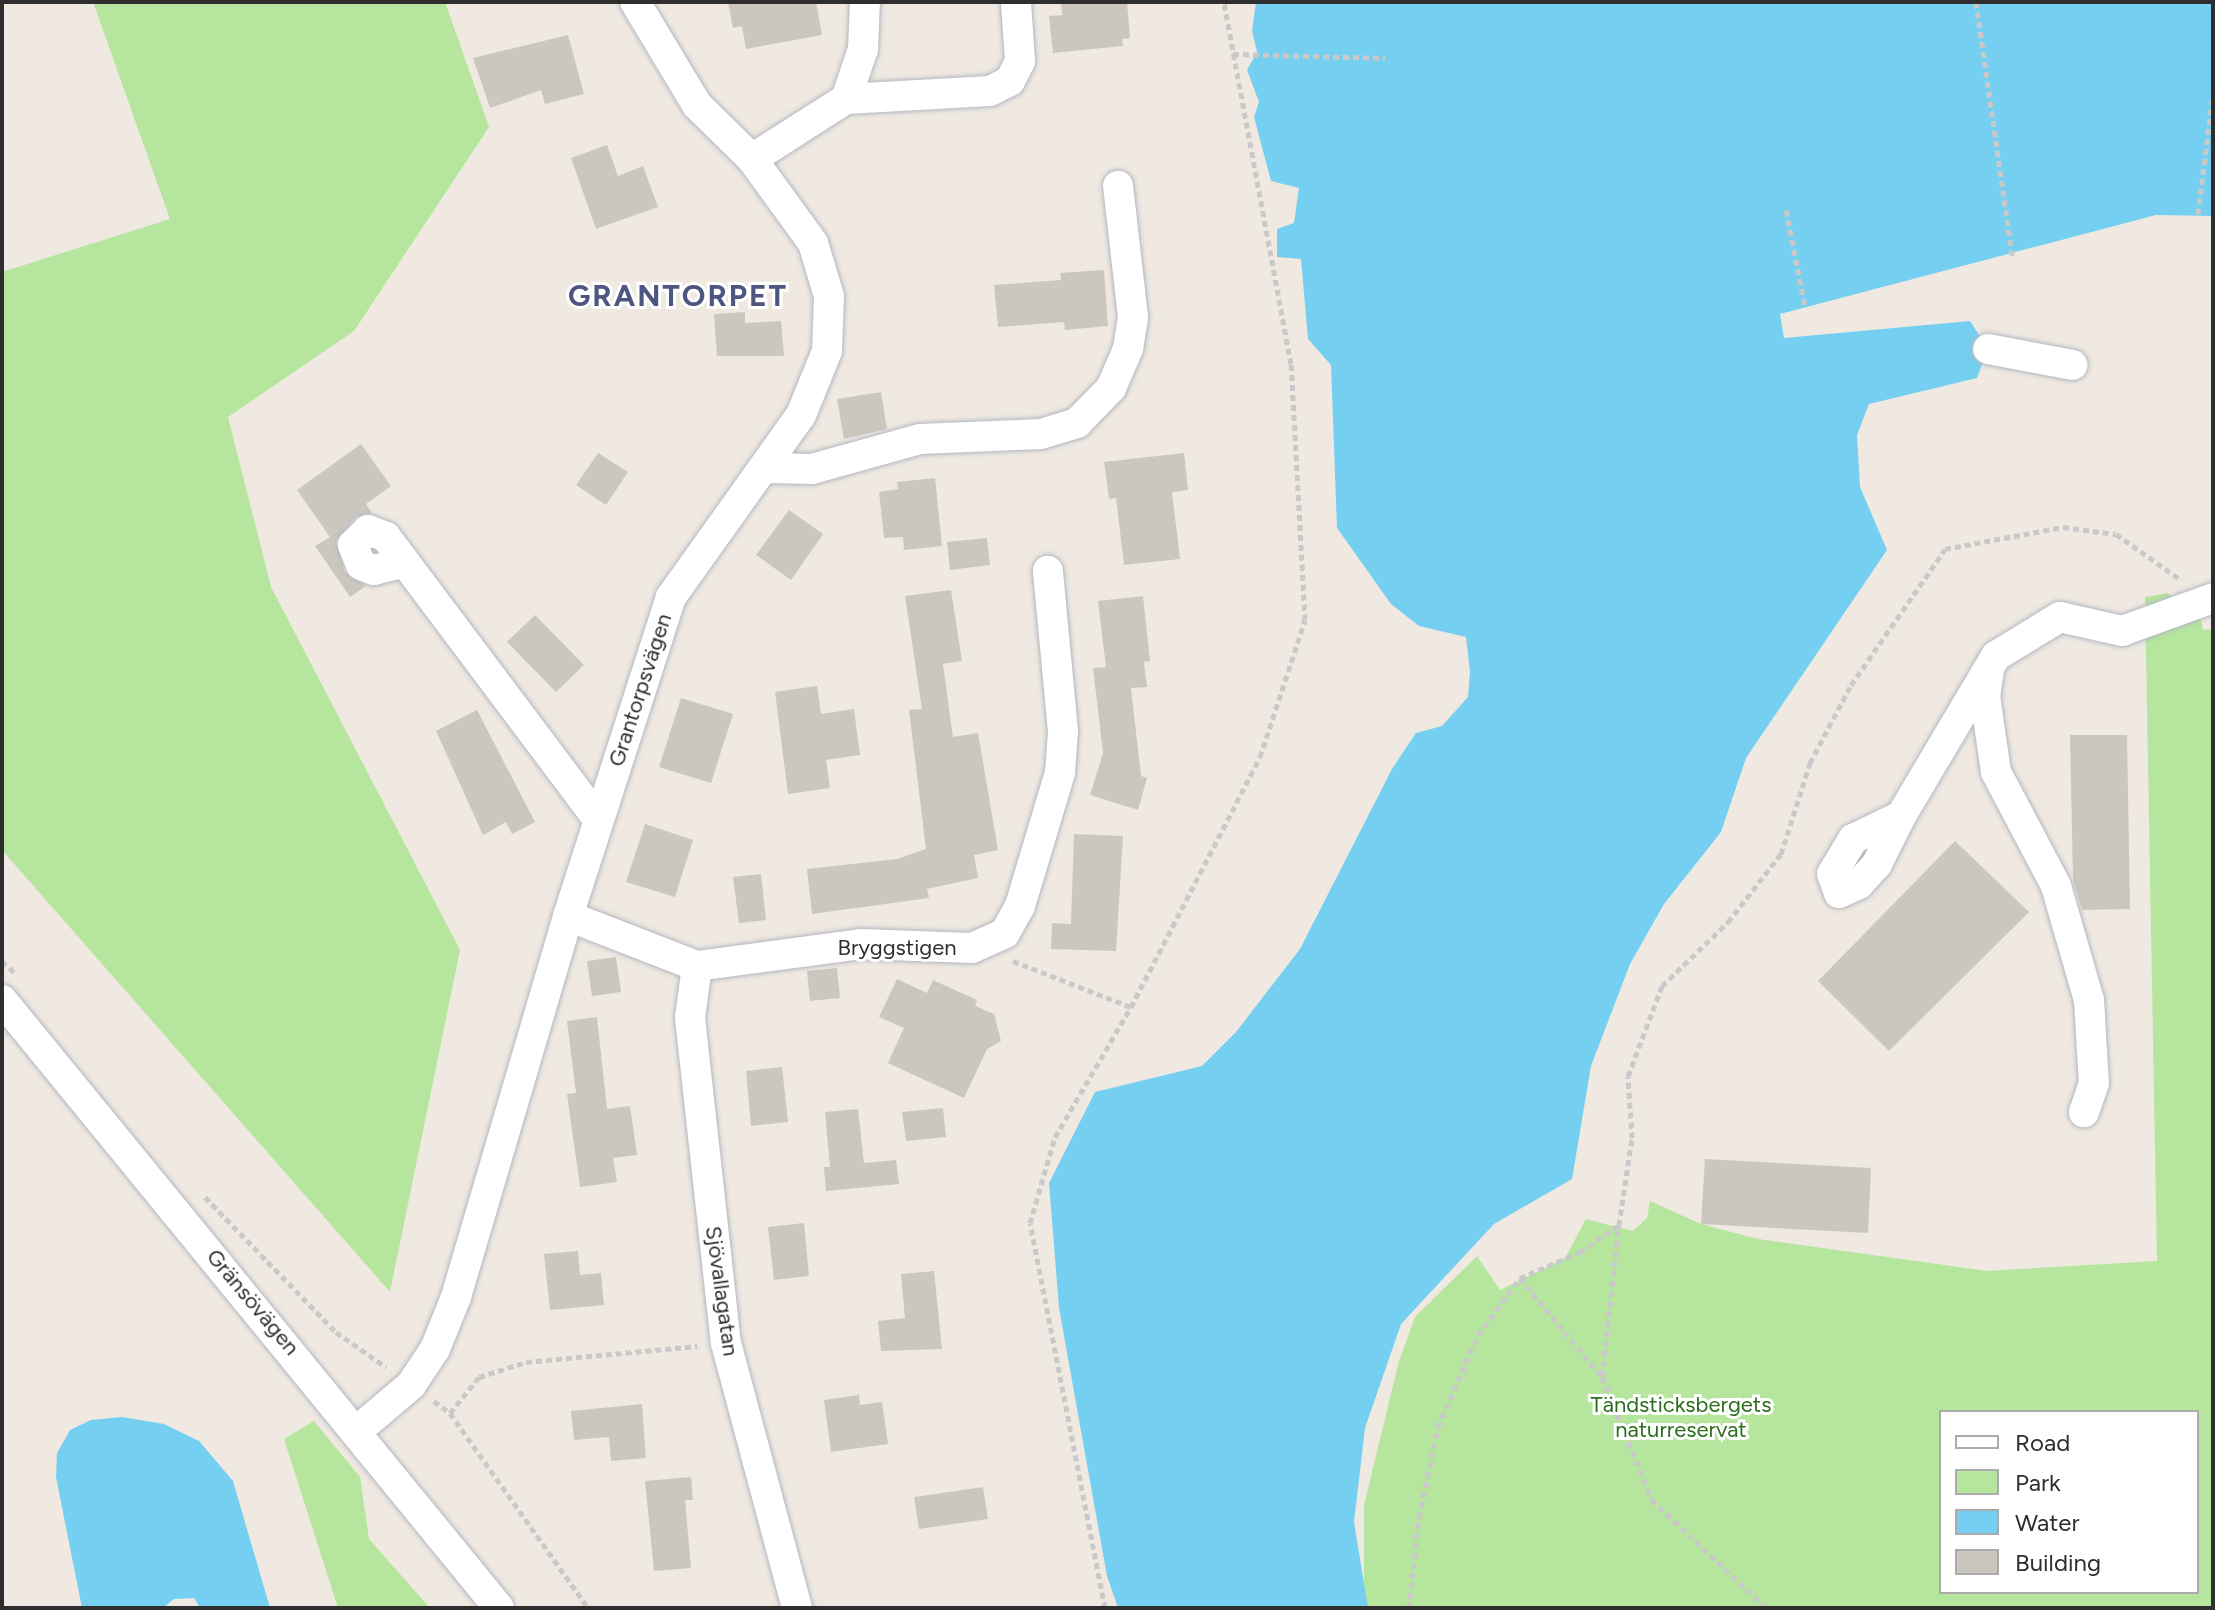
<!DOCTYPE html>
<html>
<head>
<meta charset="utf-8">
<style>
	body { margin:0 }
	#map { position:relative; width:2215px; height:1610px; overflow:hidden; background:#efe9e1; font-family:Figtree,sans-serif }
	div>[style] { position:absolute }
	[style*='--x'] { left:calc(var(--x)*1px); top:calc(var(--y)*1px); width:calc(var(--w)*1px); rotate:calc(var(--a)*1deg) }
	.green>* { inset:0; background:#b6e59e }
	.water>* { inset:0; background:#75cff0 }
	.building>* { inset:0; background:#cbc7bf }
	.path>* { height:5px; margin-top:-2.5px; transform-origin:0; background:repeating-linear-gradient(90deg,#c9c9c9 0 6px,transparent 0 10px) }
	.roads { filter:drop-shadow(0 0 2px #b4b7c1) drop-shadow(0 0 2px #b4b7c1) }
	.minor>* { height:30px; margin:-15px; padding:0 15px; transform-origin:15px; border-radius:15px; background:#fff }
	span { translate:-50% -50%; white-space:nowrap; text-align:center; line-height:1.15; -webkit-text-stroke:6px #fff; paint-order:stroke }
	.street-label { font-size:22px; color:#2e2e2e }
	.park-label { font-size:22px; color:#2c6e1b }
	.district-label { font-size:30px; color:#4d5680; font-weight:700; letter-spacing:2px }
	.frame { position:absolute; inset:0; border:4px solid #2e2e2e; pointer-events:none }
	.legend { position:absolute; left:1939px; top:1410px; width:260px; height:184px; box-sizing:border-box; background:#fff; border:2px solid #ababab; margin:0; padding:10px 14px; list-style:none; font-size:24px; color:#2e2e2e }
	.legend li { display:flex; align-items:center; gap:16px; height:40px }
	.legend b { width:40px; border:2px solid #ababab }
</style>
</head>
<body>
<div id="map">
	<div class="green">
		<i style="clip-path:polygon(93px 2px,445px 2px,489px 127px,354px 331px,228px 417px,271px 587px,460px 950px,390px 1292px,2px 850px,2px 272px,170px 219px)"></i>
		<i style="clip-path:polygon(evenodd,2168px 593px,2182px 609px,2199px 612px,2203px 630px,2213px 629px,2213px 1608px,1369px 1608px,1364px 1602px,1364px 1505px,1399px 1361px,1415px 1317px,1477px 1256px,1500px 1290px,1565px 1258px,1586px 1219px,1633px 1231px,1647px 1218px,1650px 1201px,1701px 1224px,1758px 1239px,1987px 1271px,2157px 1261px,2145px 597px,2168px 593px,1941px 1412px,2197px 1412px,2197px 1592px,1941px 1592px,1941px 1412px)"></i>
		<i style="clip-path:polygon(314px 1421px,360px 1477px,369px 1539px,430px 1608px,338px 1608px,284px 1439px)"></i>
	</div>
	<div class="water">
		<i style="clip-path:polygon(1256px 2px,2213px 2px,2213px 216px,2156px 215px,1780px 314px,1784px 338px,1970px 321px,1988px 349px,1977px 378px,1869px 404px,1857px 435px,1860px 487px,1887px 550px,1746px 758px,1721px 832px,1664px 904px,1630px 964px,1591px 1066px,1572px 1179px,1494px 1224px,1401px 1324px,1365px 1428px,1354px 1522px,1368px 1608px,1118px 1608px,1107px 1576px,1059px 1308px,1049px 1183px,1095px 1092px,1202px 1066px,1236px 1032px,1300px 949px,1392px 769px,1416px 733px,1442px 726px,1468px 697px,1470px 672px,1466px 637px,1419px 626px,1391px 604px,1337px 528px,1331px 365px,1308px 339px,1301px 259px,1277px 257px,1277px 229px,1294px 223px,1299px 188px,1271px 181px,1254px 117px,1259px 102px,1247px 70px,1257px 52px,1252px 31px)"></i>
		<i style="clip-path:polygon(122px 1417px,164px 1424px,199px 1441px,233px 1481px,270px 1608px,200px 1608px,194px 1598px,174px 1599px,163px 1608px,82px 1608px,56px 1477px,57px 1453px,70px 1430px,91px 1420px)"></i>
	</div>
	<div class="building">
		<i style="clip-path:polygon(728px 2px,816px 2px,822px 35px,746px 49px,742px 26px,733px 28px)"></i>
		<i style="clip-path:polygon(1061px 2px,1127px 2px,1130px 38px,1122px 39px,1123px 46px,1053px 53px,1049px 16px,1062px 15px)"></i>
		<i style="clip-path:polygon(568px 35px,584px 94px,545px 104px,541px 90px,490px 108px,473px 58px)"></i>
		<i style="clip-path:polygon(607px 145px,618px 176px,643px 166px,658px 207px,596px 229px,571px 158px)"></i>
		<i style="clip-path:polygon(1104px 270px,1108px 326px,1065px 330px,1064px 322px,998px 327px,994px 285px,1061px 280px,1060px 273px)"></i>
		<i style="clip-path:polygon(745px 312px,745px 323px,781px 321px,784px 356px,717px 356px,714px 314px)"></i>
		<i style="clip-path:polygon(881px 392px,887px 429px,844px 439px,837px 399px)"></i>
		<i style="clip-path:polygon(361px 444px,391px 486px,366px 504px,372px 513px,356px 517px,336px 541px,345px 572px,366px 586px,350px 597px,315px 546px,330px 537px,297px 490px)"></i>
		<i style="clip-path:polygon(598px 453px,628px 472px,606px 505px,576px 485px)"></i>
		<i style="clip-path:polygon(1184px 453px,1188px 490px,1172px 492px,1180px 559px,1124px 565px,1116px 498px,1109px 499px,1104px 462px)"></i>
		<i style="clip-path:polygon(935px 478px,942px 546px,904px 550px,903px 537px,884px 538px,879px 492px,898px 489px,897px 482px)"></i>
		<i style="clip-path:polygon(789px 510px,823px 534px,791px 580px,756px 555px)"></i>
		<i style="clip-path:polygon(987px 538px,990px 565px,950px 570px,947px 542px)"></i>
		<i style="clip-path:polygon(951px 590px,962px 661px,943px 664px,953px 737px,978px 733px,998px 850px,974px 855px,978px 878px,927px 889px,929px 898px,812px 914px,807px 869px,897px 859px,926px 849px,909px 710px,922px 709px,905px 596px)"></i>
		<i style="clip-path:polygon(1143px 596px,1150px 661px,1144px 662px,1147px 687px,1131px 688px,1141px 776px,1147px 778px,1138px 810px,1090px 795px,1103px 753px,1093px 668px,1106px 667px,1098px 601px)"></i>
		<i style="clip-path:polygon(535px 615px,584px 665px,556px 692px,507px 642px)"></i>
		<i style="clip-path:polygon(817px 686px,821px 714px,854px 709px,860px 755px,826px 760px,830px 788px,788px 794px,775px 692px)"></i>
		<i style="clip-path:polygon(681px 698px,733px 714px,711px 783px,659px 767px)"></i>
		<i style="clip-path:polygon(477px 710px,535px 822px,512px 834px,506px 822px,483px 835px,436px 731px)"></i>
		<i style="clip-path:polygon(2070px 735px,2127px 735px,2130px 909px,2082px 910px,2073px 880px)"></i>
		<i style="clip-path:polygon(645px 824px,693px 840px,675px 897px,626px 882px)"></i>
		<i style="clip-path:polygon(1074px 834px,1123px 836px,1116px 951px,1051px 949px,1052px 923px,1071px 924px)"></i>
		<i style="clip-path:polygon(1955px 841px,2029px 912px,1889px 1051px,1818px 981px)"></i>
		<i style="clip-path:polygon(761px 874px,766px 920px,739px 923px,733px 877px)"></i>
		<i style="clip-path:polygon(616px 957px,621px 992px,592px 996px,587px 961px)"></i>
		<i style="clip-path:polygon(837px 968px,840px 998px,810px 1001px,807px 971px)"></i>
		<i style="clip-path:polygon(897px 979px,927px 993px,933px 980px,977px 1000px,975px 1006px,994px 1014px,1001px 1041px,987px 1049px,964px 1098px,888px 1063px,904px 1028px,879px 1017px)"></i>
		<i style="clip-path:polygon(597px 1017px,607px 1109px,630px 1106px,637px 1155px,613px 1158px,617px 1182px,580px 1187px,567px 1094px,576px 1093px,567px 1021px)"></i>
		<i style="clip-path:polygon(782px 1067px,788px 1122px,751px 1126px,746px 1071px)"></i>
		<i style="clip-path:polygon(943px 1108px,946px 1137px,906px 1141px,902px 1112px)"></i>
		<i style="clip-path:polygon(858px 1109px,864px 1163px,896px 1160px,899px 1184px,826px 1191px,824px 1167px,830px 1167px,825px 1112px)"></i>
		<i style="clip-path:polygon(1705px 1159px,1871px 1168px,1868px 1233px,1701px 1224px)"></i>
		<i style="clip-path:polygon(804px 1223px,809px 1276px,774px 1280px,768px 1227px)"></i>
		<i style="clip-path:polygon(578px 1251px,580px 1275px,601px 1273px,604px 1305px,550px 1310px,544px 1254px)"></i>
		<i style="clip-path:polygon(934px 1271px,942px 1349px,881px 1351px,878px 1321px,905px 1318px,901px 1274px)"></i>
		<i style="clip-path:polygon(859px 1395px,860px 1405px,882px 1402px,888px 1444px,831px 1452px,824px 1400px)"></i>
		<i style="clip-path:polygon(642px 1404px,646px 1458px,611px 1461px,609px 1437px,574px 1440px,571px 1411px)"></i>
		<i style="clip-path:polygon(691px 1477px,693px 1500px,685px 1500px,691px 1568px,654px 1571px,645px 1481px)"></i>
		<i style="clip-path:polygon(983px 1487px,988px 1519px,919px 1529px,914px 1497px)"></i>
	</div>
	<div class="path">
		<i style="--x:1976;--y:2;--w:257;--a:81.9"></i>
		<i style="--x:1233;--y:54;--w:152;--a:1.5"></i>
		<i style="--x:1786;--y:210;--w:98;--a:78.8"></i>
		<i style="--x:2198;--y:214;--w:121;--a:-82.9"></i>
		<i style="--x:2;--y:961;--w:18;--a:43"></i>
		<i style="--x:1013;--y:961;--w:127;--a:21.3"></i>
		<i style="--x:205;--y:1197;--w:188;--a:45.9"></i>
		<i style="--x:336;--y:1332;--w:61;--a:35"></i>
		<i style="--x:1520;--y:1278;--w:129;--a:50.4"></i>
		<i style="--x:1602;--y:1377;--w:133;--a:67.9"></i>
		<i style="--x:1652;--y:1500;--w:157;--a:43.5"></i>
		<i style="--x:1602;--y:1376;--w:152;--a:-83.6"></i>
		<i style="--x:434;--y:1401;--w:20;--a:37"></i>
		<i style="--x:450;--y:1413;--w:239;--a:54.7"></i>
		<i style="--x:450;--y:1413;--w:46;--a:-51.1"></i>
		<i style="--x:479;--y:1377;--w:49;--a:-17.7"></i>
		<i style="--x:526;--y:1362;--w:172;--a:-5.3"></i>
		<i style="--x:1105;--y:1608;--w:392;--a:-101"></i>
		<i style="--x:1030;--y:1223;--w:90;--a:-73.8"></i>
		<i style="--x:1055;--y:1137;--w:151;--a:-59.7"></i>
		<i style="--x:1131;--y:1007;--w:281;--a:-62.7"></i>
		<i style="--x:1260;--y:757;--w:144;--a:-71.8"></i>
		<i style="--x:1305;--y:620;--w:256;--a:-93.1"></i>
		<i style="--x:1291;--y:364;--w:368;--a:-100.5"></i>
		<i style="--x:1409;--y:1608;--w:92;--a:-83.7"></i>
		<i style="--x:1419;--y:1517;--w:92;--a:-78.1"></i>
		<i style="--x:1438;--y:1427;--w:100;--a:-66.5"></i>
		<i style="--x:1478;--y:1335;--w:71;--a:-53.6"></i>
		<i style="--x:1520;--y:1278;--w:65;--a:-23.4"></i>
		<i style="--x:1580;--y:1252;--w:47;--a:-34.7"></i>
		<i style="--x:1619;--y:1225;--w:88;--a:-81.5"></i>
		<i style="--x:1632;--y:1138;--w:62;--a:-93.7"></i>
		<i style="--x:1628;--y:1076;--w:96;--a:-69.3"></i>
		<i style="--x:1662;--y:986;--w:92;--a:-44.1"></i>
		<i style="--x:1728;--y:922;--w:86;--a:-52.1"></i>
		<i style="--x:1781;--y:854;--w:96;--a:-72.3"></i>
		<i style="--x:1810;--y:763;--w:88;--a:-62.3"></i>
		<i style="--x:1851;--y:685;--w:165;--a:-55.3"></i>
		<i style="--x:1945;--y:549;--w:120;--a:-10.6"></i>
		<i style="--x:2063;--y:527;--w:53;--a:7.5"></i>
		<i style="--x:2116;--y:534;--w:80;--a:35.3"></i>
	</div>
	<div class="roads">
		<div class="minor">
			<i style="--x:846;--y:99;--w:53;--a:-71.2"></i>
			<i style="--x:863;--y:49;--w:47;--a:-87.6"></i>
			<i style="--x:752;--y:159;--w:112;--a:-32.6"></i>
			<i style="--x:846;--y:99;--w:144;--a:-3.2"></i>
			<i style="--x:990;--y:91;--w:22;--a:-27"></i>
			<i style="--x:1010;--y:81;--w:22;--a:-63"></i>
			<i style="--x:1020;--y:61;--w:59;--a:-93.9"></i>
			<i style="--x:1988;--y:349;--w:86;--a:10.7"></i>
			<i style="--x:766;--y:468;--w:46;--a:1.2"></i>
			<i style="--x:812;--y:469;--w:112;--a:-15.5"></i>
			<i style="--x:920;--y:439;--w:121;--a:-2.4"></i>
			<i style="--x:1041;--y:434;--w:38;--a:-17"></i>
			<i style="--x:1077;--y:423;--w:49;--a:-45.8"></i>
			<i style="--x:1111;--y:388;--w:43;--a:-66.4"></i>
			<i style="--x:1128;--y:349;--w:32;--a:-81"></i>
			<i style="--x:1133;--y:317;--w:132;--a:-96.5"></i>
			<i style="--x:402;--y:563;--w:29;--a:166"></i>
			<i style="--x:374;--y:570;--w:14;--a:-159"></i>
			<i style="--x:361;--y:565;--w:22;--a:-112"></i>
			<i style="--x:353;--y:545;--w:21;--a:-45"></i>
			<i style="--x:368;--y:530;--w:19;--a:21"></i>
			<i style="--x:386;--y:537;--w:353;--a:53.1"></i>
			<i style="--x:1989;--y:669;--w:27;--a:98"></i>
			<i style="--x:1985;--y:696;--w:77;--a:81.8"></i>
			<i style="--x:1996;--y:772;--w:129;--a:62.2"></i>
			<i style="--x:2056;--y:886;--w:119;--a:73.9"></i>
			<i style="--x:2089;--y:1000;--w:83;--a:86.6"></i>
			<i style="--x:2094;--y:1083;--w:31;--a:109"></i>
			<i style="--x:1901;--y:816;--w:54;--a:116.6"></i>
			<i style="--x:1877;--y:864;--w:27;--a:132"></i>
			<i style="--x:1859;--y:884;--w:22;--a:156"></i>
			<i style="--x:1839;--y:893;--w:20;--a:-110"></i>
			<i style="--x:1832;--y:874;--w:41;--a:-59"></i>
			<i style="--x:1853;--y:839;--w:53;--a:-25.6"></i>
			<i style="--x:1901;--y:816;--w:186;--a:-59.3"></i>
			<i style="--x:1996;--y:656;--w:75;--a:-31.4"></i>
			<i style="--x:2060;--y:617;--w:64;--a:12.7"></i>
			<i style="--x:2122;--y:631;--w:97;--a:-19.9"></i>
			<i style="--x:568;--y:916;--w:138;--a:21.2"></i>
			<i style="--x:697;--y:966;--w:165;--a:-7.6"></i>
			<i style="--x:861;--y:944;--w:111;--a:2.1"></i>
			<i style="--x:972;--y:948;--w:36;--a:-24"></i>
			<i style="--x:1005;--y:933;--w:31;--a:-61"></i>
			<i style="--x:1020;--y:906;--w:139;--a:-73.3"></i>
			<i style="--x:1060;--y:773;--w:42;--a:-85.9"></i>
			<i style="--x:1063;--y:731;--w:161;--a:-95.4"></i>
			<i style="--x:697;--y:966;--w:52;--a:97.7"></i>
			<i style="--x:690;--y:1018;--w:327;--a:83.7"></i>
			<i style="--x:726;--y:1343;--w:274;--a:75"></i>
			<i style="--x:2;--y:1000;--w:785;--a:50.74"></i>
			<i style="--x:358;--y:1430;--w:70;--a:-40.3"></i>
			<i style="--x:411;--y:1385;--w:43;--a:-56.3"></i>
			<i style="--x:435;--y:1349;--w:56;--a:-68"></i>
			<i style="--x:456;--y:1297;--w:397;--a:-73.6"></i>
			<i style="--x:568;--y:916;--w:335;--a:-72.1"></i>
			<i style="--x:671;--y:597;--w:224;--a:-54.5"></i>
			<i style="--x:801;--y:415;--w:69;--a:-67.9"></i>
			<i style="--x:827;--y:351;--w:55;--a:-87.9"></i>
			<i style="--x:829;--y:296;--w:55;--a:-106.8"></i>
			<i style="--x:813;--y:243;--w:104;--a:-126"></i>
			<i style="--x:752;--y:159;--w:77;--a:-135.5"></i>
			<i style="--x:697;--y:105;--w:120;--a:-121"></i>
		</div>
	</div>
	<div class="street-label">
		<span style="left:640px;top:690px;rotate:-72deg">Grantorpsvägen</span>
		<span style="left:897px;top:948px">Bryggstigen</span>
		<span style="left:722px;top:1291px;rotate:82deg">Sjövallagatan</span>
		<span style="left:253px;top:1302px;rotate:50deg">Gränsövägen</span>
	</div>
	<div class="park-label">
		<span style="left:1681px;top:1417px">Tändsticksbergets<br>naturreservat</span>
	</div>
	<div class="district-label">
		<span style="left:678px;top:296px">GRANTORPET</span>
	</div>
	<div class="frame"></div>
	<ul class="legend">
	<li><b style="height:10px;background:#fff"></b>Road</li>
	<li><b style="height:22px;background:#b6e59e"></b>Park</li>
	<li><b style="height:22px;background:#75cff0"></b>Water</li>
	<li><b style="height:22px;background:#cbc7bf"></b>Building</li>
	</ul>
</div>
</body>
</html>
